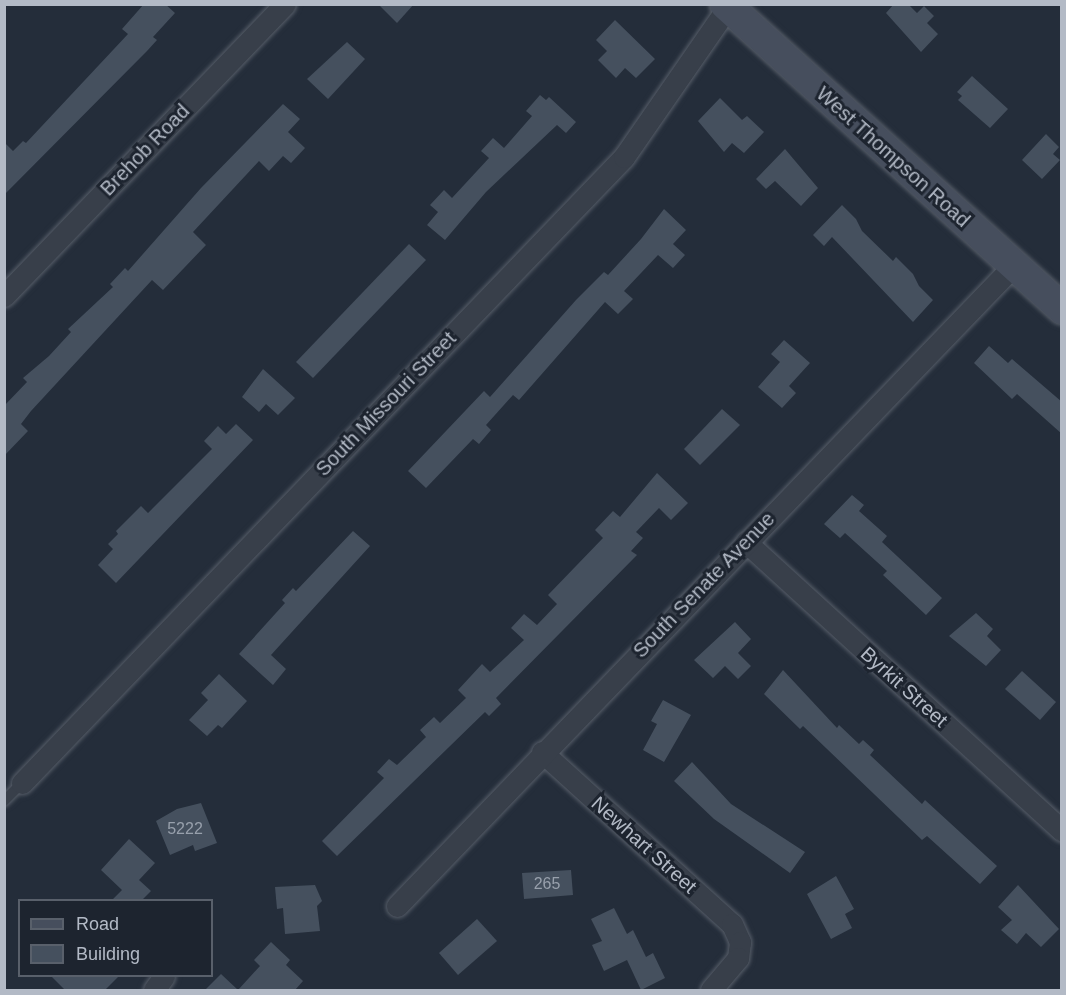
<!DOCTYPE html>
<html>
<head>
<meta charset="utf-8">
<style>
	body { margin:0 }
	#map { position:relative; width:1066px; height:995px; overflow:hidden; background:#242d3a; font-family:Helvetica,sans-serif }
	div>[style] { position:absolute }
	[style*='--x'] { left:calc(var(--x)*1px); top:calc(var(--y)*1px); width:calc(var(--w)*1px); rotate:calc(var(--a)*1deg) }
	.building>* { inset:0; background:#45505e }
	.roads { filter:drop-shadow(0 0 2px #565d68) drop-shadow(0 0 2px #565d68) }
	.lane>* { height:10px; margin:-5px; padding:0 5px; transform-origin:5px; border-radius:5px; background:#383f4a }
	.street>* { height:21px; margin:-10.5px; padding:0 10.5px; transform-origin:10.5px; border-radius:10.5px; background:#383f4a }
	.secondary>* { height:30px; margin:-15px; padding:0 15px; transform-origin:15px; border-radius:15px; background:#464e5d }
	span { translate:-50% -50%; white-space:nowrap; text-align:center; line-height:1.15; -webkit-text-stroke:6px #1d242f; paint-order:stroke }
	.number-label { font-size:16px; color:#98a0ac }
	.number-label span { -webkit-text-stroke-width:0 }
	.street-label { font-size:20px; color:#b3bac6 }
	.frame { position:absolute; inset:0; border:6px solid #b3bac6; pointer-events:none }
	.legend { position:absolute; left:18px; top:899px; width:195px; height:78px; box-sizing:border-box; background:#1d242f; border:2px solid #59606b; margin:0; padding:8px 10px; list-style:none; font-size:18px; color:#b3bac6 }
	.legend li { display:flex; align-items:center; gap:12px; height:30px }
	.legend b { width:30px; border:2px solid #59606b }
</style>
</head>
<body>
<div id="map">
	<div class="building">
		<i style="clip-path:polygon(144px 4px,165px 4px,175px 13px,153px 37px,157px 40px,147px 51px,4px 195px,4px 142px,13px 151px,23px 141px,26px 143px,128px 34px,122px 29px)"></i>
		<i style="clip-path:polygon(378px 4px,414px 4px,397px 23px)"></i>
		<i style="clip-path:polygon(894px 4px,908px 4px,917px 13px,924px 6px,934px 16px,927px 23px,938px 34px,921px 52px,886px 13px)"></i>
		<i style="clip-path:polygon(615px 20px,655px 59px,636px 78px,625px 68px,616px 78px,598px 60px,607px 51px,596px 40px)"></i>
		<i style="clip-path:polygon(347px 42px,365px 59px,328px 99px,307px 79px)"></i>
		<i style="clip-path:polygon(972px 76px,1008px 109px,990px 128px,958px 100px,962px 96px,957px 92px)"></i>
		<i style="clip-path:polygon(540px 95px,546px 100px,549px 97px,576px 122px,566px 133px,557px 125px,486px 192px,445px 240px,427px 225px,438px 212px,430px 205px,444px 190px,452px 198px,489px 158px,481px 151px,493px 138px,504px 148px,532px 116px,526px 111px)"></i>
		<i style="clip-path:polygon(720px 98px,742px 120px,747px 116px,764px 132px,744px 153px,732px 143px,724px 152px,698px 121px)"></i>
		<i style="clip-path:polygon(283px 104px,300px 119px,288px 132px,305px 148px,291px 163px,283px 156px,269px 171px,259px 161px,193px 232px,206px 245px,163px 290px,152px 280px,31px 411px,21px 424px,28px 431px,4px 456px,4px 406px,27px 382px,23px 378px,49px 356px,71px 332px,68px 329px,113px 287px,110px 284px,125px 268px,128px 271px,201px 188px)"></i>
		<i style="clip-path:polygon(1046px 134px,1059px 147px,1053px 154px,1060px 160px,1042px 179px,1022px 160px)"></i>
		<i style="clip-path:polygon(785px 149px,818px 188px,801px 206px,775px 181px,766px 189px,756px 179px)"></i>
		<i style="clip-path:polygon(842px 205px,856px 219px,862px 231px,893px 261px,896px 257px,913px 274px,919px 286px,933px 300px,913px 322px,832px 237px,824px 246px,813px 235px)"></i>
		<i style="clip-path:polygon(664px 209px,686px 230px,673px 244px,685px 255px,673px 268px,658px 255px,624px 291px,633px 299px,618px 314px,605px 302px,519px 400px,513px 395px,486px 425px,491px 430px,479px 444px,473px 439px,426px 488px,408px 471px,484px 391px,490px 397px,576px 300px,604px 272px,608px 275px,641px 239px)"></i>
		<i style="clip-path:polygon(409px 244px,426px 260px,313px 378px,296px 362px)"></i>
		<i style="clip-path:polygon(784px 340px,810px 363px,789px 386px,796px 393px,782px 408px,758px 387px,780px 362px,771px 354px)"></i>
		<i style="clip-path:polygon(989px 346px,1008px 363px,1012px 359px,1062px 402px,1062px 434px,1017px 394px,1012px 399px,974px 363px)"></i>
		<i style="clip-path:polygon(263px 369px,295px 398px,278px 415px,266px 404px,259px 412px,242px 397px)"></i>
		<i style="clip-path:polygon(722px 409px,740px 425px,700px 465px,684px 449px)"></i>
		<i style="clip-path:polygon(236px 424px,253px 440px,116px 583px,98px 565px,113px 549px,108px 544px,118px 534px,116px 531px,141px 506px,148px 513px,212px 449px,204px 441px,218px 426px,226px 434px)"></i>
		<i style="clip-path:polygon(657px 473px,688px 503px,671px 520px,659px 508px,636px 532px,643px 538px,631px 551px,637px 555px,496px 698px,501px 704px,489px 716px,485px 712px,337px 856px,322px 841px,384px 778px,377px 772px,389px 759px,397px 765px,426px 737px,420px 730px,434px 717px,440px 723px,466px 698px,458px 690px,482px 664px,490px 672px,524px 640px,511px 628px,524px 614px,537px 625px,557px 604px,548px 595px,603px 538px,595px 530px,613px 511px,620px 517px)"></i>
		<i style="clip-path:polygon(852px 495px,864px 505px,859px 511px,887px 536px,882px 542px,942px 598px,926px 615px,883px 575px,887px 571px,845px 533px,840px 538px,824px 524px)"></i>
		<i style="clip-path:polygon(353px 531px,370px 546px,271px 655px,286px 669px,273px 685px,239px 654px,285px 603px,282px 600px,293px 588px,296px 591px)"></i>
		<i style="clip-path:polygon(976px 613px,993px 629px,987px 636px,1001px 650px,986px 666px,949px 636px)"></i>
		<i style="clip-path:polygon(735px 622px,751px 639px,738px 653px,751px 666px,738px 679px,725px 666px,713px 678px,694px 660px)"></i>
		<i style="clip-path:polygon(783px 670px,837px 728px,839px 725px,859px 744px,863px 740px,874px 750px,870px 755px,922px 804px,925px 800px,997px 866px,980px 884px,927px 836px,922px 840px,803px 726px,800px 729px,764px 694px)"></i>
		<i style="clip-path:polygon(1022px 671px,1056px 702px,1040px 720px,1005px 689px)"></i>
		<i style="clip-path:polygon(219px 674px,247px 701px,222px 728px,218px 725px,207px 736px,189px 720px,208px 700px,201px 693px)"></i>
		<i style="clip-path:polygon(663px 700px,691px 715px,664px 762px,643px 750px,657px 724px,651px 721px)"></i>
		<i style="clip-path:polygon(692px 762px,731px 804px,805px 852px,790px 873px,714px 819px,674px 781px)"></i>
		<i style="clip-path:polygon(201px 803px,217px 843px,195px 851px,193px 845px,170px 855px,156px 821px,177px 809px)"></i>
		<i style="clip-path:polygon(129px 839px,155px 863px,139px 880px,151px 891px,142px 900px,112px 900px,122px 890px,101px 870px)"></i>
		<i style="clip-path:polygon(571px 870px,573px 895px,524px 899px,522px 873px)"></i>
		<i style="clip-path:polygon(836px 876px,854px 909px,845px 914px,852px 928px,831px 939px,807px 894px)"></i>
		<i style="clip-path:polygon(315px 885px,322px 901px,317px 906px,320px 931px,285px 934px,283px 908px,277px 909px,275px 887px)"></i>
		<i style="clip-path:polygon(1018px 885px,1059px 929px,1041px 947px,1026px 933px,1017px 944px,1001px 930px,1012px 920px,998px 907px)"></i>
		<i style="clip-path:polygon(614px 908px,627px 934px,633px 930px,646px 957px,653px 953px,665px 978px,641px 990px,627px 960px,604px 971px,592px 945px,602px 941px,591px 919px)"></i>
		<i style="clip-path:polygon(477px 919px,497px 941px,458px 975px,439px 953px)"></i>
		<i style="clip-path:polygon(271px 942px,290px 960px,286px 965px,303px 981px,295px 990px,205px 990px,221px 974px,238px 990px,260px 966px,254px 960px)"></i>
		<i style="clip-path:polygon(50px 975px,120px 975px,105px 990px,65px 990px)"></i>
	</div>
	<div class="roads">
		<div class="lane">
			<i style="--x:4;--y:801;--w:25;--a:-45"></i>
		</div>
		<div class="street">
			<i style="--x:4;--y:296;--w:405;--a:-46.1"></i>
			<i style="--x:746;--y:542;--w:428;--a:42.4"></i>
			<i style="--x:542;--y:752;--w:256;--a:42.2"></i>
			<i style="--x:732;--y:924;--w:20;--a:66"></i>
			<i style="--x:740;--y:942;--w:16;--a:97"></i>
			<i style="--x:738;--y:958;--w:42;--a:130.2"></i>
			<i style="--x:22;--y:783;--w:868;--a:-46.12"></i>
			<i style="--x:624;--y:157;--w:183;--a:-55.3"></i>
			<i style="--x:397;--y:906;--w:888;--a:-46.09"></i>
			<i style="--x:154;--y:990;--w:17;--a:-54"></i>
		</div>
		<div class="secondary">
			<i style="--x:725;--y:4;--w:455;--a:42.1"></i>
		</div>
	</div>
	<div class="number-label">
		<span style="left:185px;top:829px">5222</span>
		<span style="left:547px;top:884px">265</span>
	</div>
	<div class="street-label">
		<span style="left:145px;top:150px;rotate:-46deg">Brehob Road</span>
		<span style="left:893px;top:157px;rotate:42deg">West Thompson Road</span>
		<span style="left:386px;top:404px;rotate:-46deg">South Missouri Street</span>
		<span style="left:704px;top:585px;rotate:-46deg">South Senate Avenue</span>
		<span style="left:904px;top:687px;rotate:42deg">Byrkit Street</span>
		<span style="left:644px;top:845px;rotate:42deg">Newhart Street</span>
	</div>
	<div class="frame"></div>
	<ul class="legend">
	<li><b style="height:8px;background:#464e5d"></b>Road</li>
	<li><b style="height:16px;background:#45505e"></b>Building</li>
	</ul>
</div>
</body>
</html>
